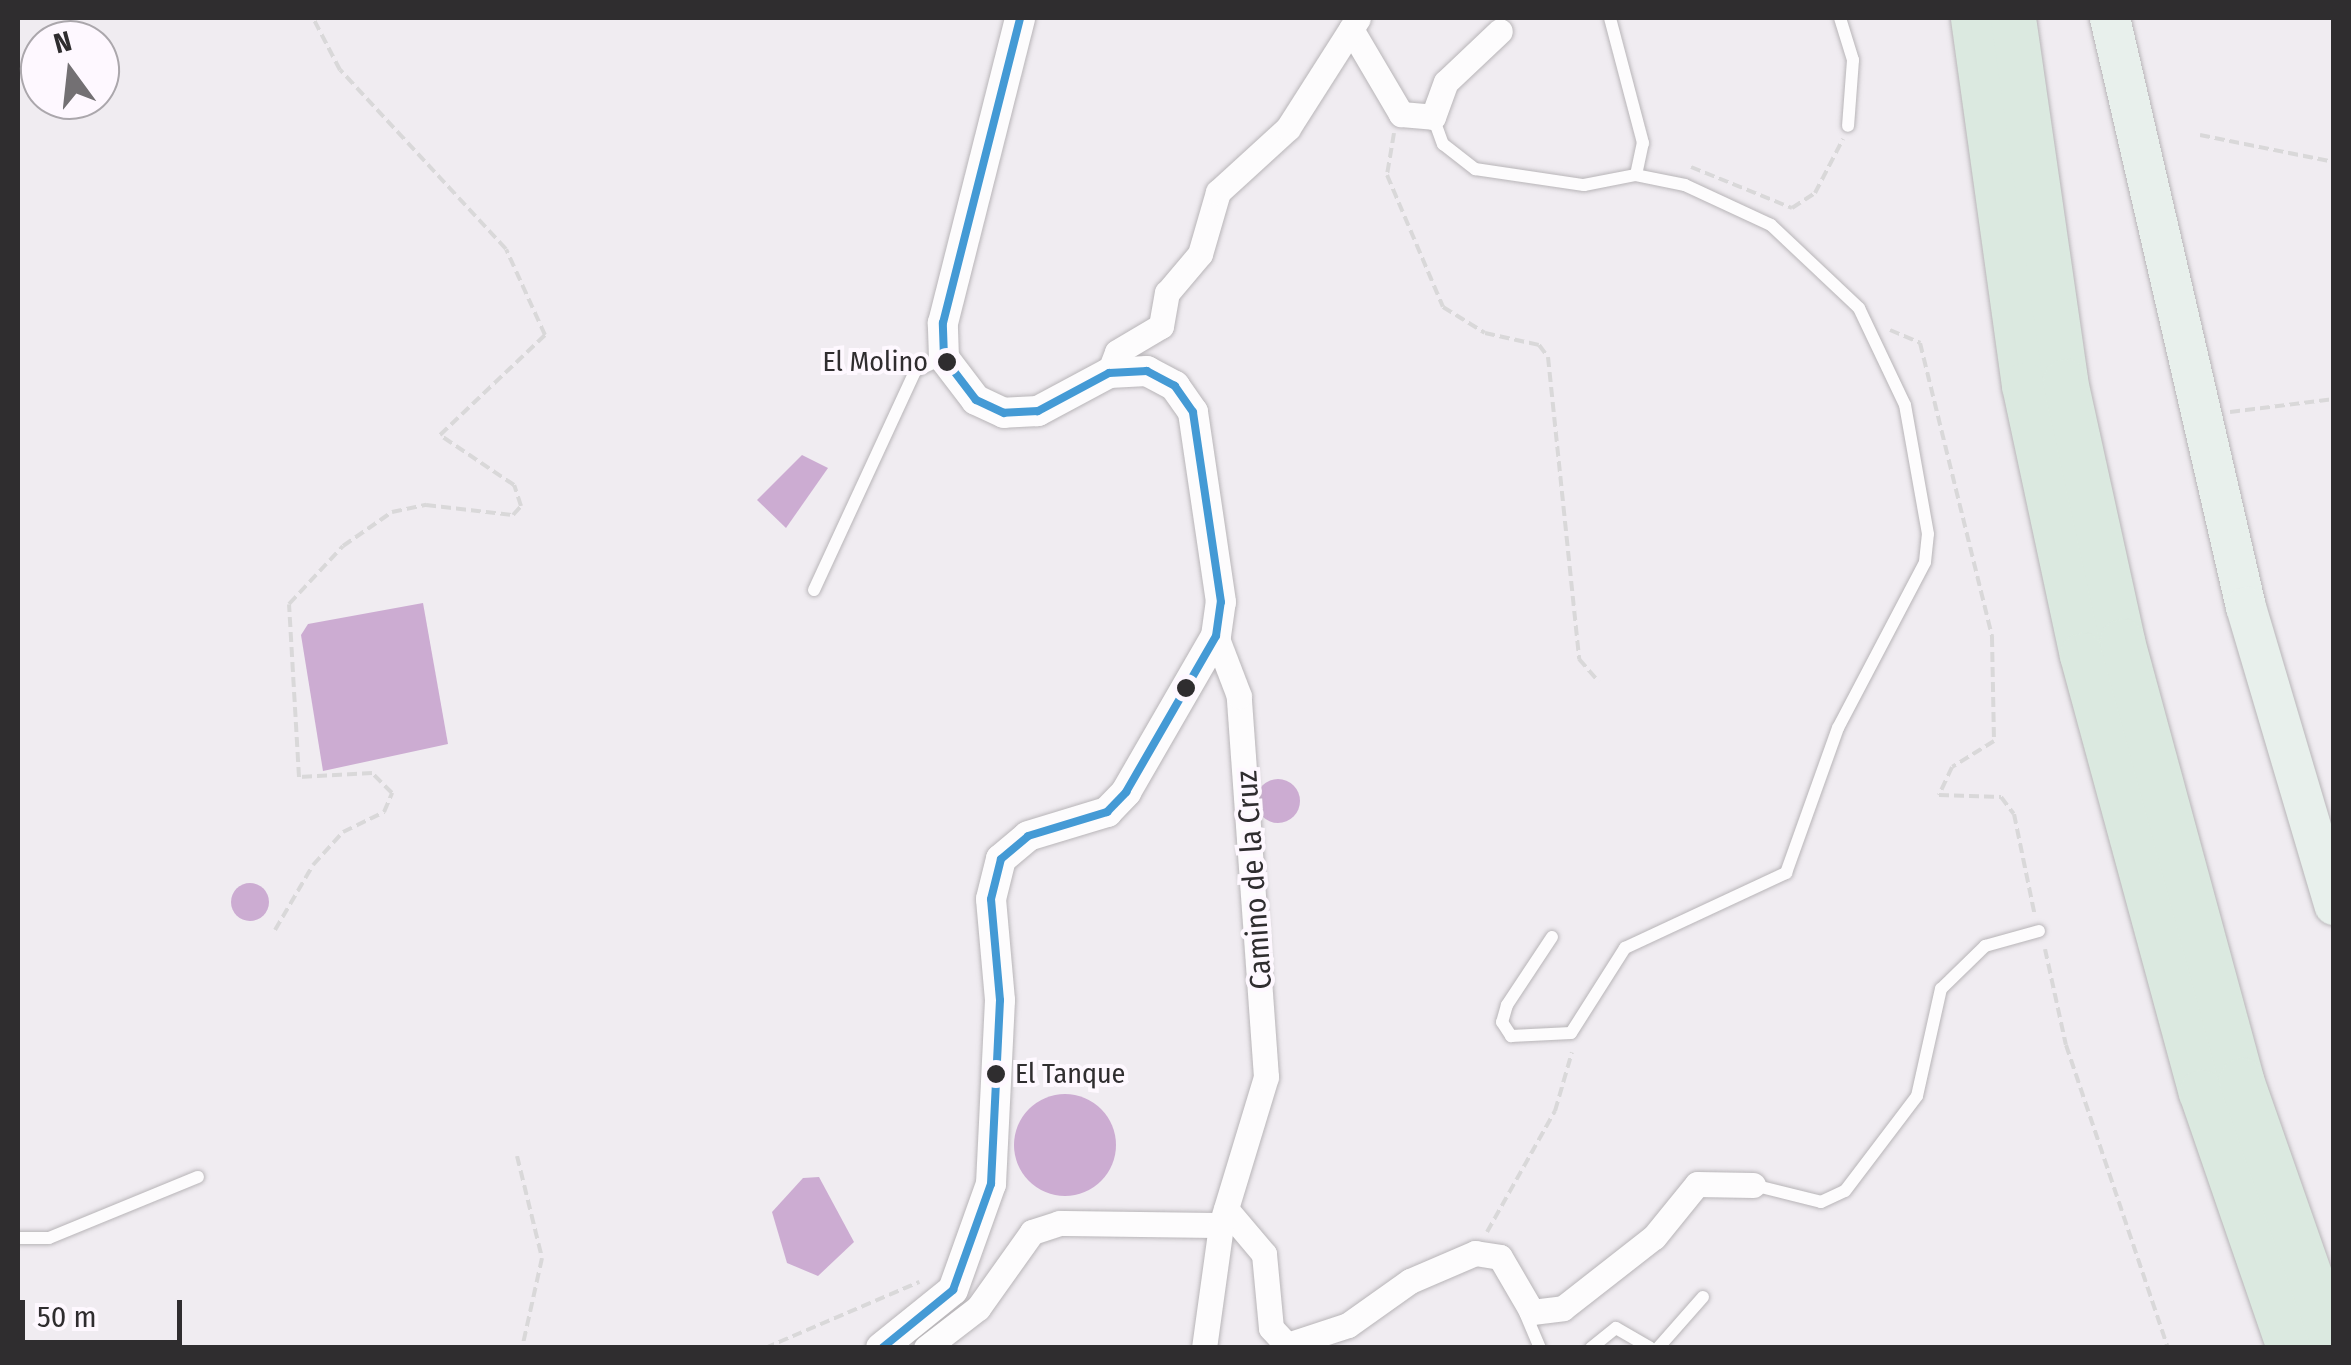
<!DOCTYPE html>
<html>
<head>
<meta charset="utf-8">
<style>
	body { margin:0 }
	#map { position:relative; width:2351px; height:1365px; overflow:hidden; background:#f0ecf1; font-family:"Fira Sans Condensed",sans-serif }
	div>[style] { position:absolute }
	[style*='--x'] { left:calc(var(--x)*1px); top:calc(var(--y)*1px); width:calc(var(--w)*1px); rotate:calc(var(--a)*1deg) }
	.water>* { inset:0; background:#ccacd2 }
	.round { border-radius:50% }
	.path>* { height:4px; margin-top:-2px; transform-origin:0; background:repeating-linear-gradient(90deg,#d9d8d9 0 10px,transparent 0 15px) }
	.roads { filter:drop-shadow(0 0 2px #b8b5b8) drop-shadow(0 0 2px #b8b5b8) }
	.service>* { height:12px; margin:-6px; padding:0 6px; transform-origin:6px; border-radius:6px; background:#fdfcfd }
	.minor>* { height:25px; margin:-12.5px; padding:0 12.5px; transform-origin:12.5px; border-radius:12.5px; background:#fdfcfd }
	.tertiary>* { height:30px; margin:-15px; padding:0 15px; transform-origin:15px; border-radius:15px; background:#fdfcfd }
	.primary>* { height:40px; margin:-20px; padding:0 20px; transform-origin:20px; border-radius:20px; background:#e8f0ec }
	.motorway>* { height:45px; margin:-22.5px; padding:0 22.5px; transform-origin:22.5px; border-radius:22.5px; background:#dbe9e0 }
	.bus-1>* { height:8px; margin:-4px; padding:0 4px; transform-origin:4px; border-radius:4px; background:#449ad5 }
	.dots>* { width:28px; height:28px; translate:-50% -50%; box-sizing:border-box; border:5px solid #fef8ff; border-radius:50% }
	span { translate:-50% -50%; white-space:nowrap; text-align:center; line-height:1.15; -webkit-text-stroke:8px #fef8ff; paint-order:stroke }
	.bus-label { font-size:28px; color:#2f2d2f }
	.right { translate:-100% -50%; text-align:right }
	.left { translate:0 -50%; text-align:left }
	.street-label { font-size:30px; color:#2f2d2f }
	.frame { position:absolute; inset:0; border:20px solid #2f2d2f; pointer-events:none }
	.north { position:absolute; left:20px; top:20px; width:100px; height:100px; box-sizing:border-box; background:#fef8ff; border:2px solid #aba7ac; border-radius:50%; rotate:345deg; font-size:28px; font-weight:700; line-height:40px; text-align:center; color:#2f2d2f }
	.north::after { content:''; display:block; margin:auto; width:35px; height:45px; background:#737073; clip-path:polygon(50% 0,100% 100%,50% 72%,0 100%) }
	.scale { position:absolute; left:20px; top:1300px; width:162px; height:45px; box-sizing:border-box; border:5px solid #2f2d2f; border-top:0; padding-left:12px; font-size:30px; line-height:35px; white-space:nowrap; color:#2f2d2f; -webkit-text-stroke:8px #fef8ff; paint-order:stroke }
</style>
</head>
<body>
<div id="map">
	<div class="water">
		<i style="clip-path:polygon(802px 455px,828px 468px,786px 528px,757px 500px)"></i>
		<i style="clip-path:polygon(423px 603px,448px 744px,323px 771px,301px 635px,308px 624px)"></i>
		<i class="round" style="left:1256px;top:779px;width:44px;height:44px"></i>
		<i class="round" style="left:231px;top:883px;width:38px;height:38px"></i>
		<i class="round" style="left:1014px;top:1094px;width:102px;height:102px"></i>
		<i style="clip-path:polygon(819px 1177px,854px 1242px,818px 1276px,787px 1263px,772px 1212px,803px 1178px)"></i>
	</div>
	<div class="path">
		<i style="--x:1394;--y:133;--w:43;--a:99.5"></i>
		<i style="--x:1387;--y:175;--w:143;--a:67"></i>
		<i style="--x:1443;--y:307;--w:49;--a:31.8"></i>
		<i style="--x:1485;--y:333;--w:55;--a:12.5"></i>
		<i style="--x:1539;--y:345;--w:15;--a:53"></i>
		<i style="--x:1548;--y:357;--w:304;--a:84.1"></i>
		<i style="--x:1579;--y:659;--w:30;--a:49"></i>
		<i style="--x:2200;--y:135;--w:137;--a:11.4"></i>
		<i style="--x:1691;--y:167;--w:109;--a:22.1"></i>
		<i style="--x:1792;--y:208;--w:27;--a:-33"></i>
		<i style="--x:1815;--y:193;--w:61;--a:-62.6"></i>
		<i style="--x:1890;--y:330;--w:33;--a:23"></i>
		<i style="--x:1920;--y:343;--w:303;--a:76.2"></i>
		<i style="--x:1992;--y:637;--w:104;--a:88.9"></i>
		<i style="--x:1994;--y:741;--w:49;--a:148.2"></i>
		<i style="--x:1952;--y:767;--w:31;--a:115"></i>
		<i style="--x:1939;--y:795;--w:62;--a:1.8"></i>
		<i style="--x:2001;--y:797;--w:21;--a:53"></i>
		<i style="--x:2014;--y:814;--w:104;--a:78.4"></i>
		<i style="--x:2230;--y:412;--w:105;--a:-7.1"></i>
		<i style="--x:275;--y:930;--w:75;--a:-59.7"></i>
		<i style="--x:313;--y:865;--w:45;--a:-47.7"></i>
		<i style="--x:343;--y:832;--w:46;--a:-26"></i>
		<i style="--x:384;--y:812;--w:21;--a:-67"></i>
		<i style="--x:392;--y:793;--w:28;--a:-135"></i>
		<i style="--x:372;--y:773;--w:73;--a:176.9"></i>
		<i style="--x:299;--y:777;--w:173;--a:-93.3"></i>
		<i style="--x:289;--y:604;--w:79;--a:-47"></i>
		<i style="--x:343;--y:546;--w:60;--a:-34.8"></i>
		<i style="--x:392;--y:512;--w:35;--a:-12"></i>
		<i style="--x:426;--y:505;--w:88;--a:6.6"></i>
		<i style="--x:513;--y:515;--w:12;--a:-48"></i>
		<i style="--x:521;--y:506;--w:22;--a:-108"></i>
		<i style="--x:514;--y:485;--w:89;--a:-146"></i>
		<i style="--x:440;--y:435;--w:145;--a:-43.6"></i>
		<i style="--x:545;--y:335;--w:94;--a:-114.4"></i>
		<i style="--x:506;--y:249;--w:244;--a:-132.8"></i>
		<i style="--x:340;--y:70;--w:59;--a:-117.4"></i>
		<i style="--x:2045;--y:949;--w:98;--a:77.7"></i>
		<i style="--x:2066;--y:1045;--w:320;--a:71.4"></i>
		<i style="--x:517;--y:1156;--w:105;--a:76.2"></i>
		<i style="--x:542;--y:1258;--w:92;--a:102.5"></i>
		<i style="--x:1487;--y:1232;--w:139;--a:-60.7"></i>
		<i style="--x:1555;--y:1111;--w:61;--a:-73.9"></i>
		<i style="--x:765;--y:1348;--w:168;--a:-23.2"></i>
	</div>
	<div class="roads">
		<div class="service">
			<i style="--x:1840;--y:18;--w:44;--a:72.8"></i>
			<i style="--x:1853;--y:60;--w:66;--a:94.3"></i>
			<i style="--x:1433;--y:117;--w:29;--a:70"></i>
			<i style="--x:1443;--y:144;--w:41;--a:38"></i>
			<i style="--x:1475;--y:169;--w:110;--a:8.4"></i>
			<i style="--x:1584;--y:185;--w:53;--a:-10.9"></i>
			<i style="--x:1636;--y:175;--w:33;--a:-78"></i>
			<i style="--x:1643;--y:143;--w:129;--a:-104.8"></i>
			<i style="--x:814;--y:590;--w:241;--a:-65.2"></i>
			<i style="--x:915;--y:371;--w:32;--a:-24"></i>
			<i style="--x:1552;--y:937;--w:82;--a:123.5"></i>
			<i style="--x:1507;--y:1005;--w:18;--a:106"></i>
			<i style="--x:1502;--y:1022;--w:17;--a:57"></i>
			<i style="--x:1511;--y:1036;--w:60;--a:-2.9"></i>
			<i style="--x:1571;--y:1033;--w:101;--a:-57.6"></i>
			<i style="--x:1625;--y:948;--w:178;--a:-25"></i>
			<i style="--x:1786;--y:873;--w:154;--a:-70.3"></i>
			<i style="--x:1838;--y:728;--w:187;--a:-62.3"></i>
			<i style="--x:1925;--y:562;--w:28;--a:-84"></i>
			<i style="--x:1928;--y:534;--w:131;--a:-100.1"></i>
			<i style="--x:1905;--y:405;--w:107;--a:-115.4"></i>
			<i style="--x:1859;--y:308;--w:121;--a:-136.7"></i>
			<i style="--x:1771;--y:225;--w:95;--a:-155.1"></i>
			<i style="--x:1685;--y:185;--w:50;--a:-168.5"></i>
			<i style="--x:1753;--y:1185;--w:70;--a:14"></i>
			<i style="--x:1821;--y:1202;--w:26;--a:-25"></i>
			<i style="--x:1845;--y:1191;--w:119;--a:-52.8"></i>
			<i style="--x:1917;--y:1096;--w:110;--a:-77.4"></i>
			<i style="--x:1941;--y:989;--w:62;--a:-44.3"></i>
			<i style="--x:1985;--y:946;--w:56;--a:-15.5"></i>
			<i style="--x:18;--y:1238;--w:31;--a:0"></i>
			<i style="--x:49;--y:1238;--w:161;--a:-22.3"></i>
			<i style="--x:1523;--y:1308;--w:43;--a:67"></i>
			<i style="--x:1591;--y:1348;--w:32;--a:-39"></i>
			<i style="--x:1616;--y:1328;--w:39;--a:30"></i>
			<i style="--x:1658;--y:1348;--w:68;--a:-48.6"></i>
		</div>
		<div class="minor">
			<i style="--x:1351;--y:29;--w:99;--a:59.5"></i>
			<i style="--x:1401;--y:114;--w:32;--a:5"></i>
			<i style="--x:1433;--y:117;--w:37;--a:-70"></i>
			<i style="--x:1446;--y:82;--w:74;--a:-43.4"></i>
			<i style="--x:1109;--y:373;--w:22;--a:-69"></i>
			<i style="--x:1117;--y:352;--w:51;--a:-30.6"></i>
			<i style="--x:1161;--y:326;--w:34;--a:-80"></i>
			<i style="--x:1167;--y:293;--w:51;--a:-49.8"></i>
			<i style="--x:1200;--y:254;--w:65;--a:-73.8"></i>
			<i style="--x:1218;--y:192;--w:95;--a:-42.4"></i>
			<i style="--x:1288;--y:128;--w:130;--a:-57.5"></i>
			<i style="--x:1226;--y:1209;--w:59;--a:49.8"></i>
			<i style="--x:1264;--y:1254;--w:74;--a:84.6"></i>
			<i style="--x:1271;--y:1328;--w:23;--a:47"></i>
			<i style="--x:1287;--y:1345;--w:64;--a:-18.2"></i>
			<i style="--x:1348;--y:1325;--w:76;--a:-35.4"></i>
			<i style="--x:1410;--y:1281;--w:71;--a:-23.3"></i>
			<i style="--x:1475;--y:1253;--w:25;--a:9"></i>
			<i style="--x:1500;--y:1257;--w:64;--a:59.8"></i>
			<i style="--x:1532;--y:1312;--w:31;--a:-7"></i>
			<i style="--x:1563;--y:1308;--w:115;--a:-38"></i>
			<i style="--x:1654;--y:1237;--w:68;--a:-50.9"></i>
			<i style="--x:1697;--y:1184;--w:56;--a:1"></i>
			<i style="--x:926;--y:1348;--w:66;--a:-37.6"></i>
			<i style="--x:978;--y:1308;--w:93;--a:-54.6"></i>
			<i style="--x:1032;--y:1232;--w:28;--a:-18"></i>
			<i style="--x:1059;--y:1223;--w:162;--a:0.7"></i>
			<i style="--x:1204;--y:1348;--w:124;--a:-82.1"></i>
			<i style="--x:1221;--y:1225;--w:155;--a:-73.1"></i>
			<i style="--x:1266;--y:1077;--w:382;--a:-94.1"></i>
			<i style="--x:1239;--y:696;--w:64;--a:-111"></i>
		</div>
		<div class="tertiary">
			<i style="--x:881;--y:1348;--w:92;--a:-38.9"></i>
			<i style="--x:953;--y:1290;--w:113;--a:-70.3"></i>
			<i style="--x:991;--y:1184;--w:184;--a:-87.2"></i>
			<i style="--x:1000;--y:1000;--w:101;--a:-95.1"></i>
			<i style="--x:991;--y:899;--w:41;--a:-76"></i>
			<i style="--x:1001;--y:859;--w:35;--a:-40"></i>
			<i style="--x:1028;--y:836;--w:83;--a:-16.9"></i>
			<i style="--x:1107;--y:812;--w:28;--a:-46"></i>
			<i style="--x:1126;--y:792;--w:180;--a:-60"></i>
			<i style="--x:1216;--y:636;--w:34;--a:-82"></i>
			<i style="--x:1221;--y:602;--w:192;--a:-98.4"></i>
			<i style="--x:1193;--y:412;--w:32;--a:-125"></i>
			<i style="--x:1175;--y:386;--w:32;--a:-152"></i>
			<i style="--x:1147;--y:371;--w:38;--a:177"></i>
			<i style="--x:1109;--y:373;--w:81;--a:151.8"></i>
			<i style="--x:1038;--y:411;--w:34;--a:177"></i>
			<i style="--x:1004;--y:413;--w:31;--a:-155"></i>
			<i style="--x:976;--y:400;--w:53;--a:-127.3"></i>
			<i style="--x:944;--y:358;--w:35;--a:-92"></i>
			<i style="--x:943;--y:323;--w:315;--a:-75.8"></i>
		</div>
		<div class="primary">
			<i style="--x:2110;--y:18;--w:604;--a:77"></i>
			<i style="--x:2246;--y:607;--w:311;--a:73.5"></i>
		</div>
		<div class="motorway">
			<i style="--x:1973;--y:18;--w:371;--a:82.1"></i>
			<i style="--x:2024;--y:385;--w:276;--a:77.9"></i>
			<i style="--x:2082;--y:655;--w:453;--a:74.8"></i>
			<i style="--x:2201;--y:1092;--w:271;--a:71"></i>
			<i style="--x:2013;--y:18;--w:367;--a:81.8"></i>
			<i style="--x:2065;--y:381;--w:266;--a:77.6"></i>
			<i style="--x:2122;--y:641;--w:455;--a:74.8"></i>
			<i style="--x:2241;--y:1080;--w:281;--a:70.7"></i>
		</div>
	</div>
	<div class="bus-1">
		<i style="--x:882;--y:1348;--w:92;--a:-39.2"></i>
		<i style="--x:953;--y:1290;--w:113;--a:-70.3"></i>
		<i style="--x:991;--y:1184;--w:184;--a:-87.2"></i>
		<i style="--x:1000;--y:1000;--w:101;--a:-95.1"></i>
		<i style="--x:991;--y:899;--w:41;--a:-76"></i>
		<i style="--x:1001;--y:859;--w:35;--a:-40"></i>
		<i style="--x:1028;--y:836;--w:83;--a:-16.9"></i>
		<i style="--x:1107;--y:812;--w:28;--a:-46"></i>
		<i style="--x:1126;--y:792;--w:180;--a:-60"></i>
		<i style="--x:1216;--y:636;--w:34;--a:-82"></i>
		<i style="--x:1221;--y:602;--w:192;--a:-98.4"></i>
		<i style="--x:1193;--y:412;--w:32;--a:-125"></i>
		<i style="--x:1175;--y:386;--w:32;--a:-152"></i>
		<i style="--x:1147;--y:371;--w:38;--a:177"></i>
		<i style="--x:1109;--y:373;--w:81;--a:151.8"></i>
		<i style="--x:1038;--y:411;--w:34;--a:177"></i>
		<i style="--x:1004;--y:413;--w:31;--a:-155"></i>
		<i style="--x:976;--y:400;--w:53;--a:-127.3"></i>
		<i style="--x:944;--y:358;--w:35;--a:-92"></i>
		<i style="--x:943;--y:323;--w:315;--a:-75.8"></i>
	</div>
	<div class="dots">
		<i style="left:947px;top:362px;background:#2f2d2f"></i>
		<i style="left:1186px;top:688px;background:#2f2d2f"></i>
		<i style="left:996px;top:1074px;background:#2f2d2f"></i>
	</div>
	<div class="bus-label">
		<span class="right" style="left:928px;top:362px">El Molino</span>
		<span class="left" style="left:1015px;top:1074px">El Tanque</span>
	</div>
	<div class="street-label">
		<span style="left:1254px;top:880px;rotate:-94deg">Camino de la Cruz</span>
	</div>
	<div class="frame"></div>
	<div class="north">N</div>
	<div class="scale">50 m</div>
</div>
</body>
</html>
